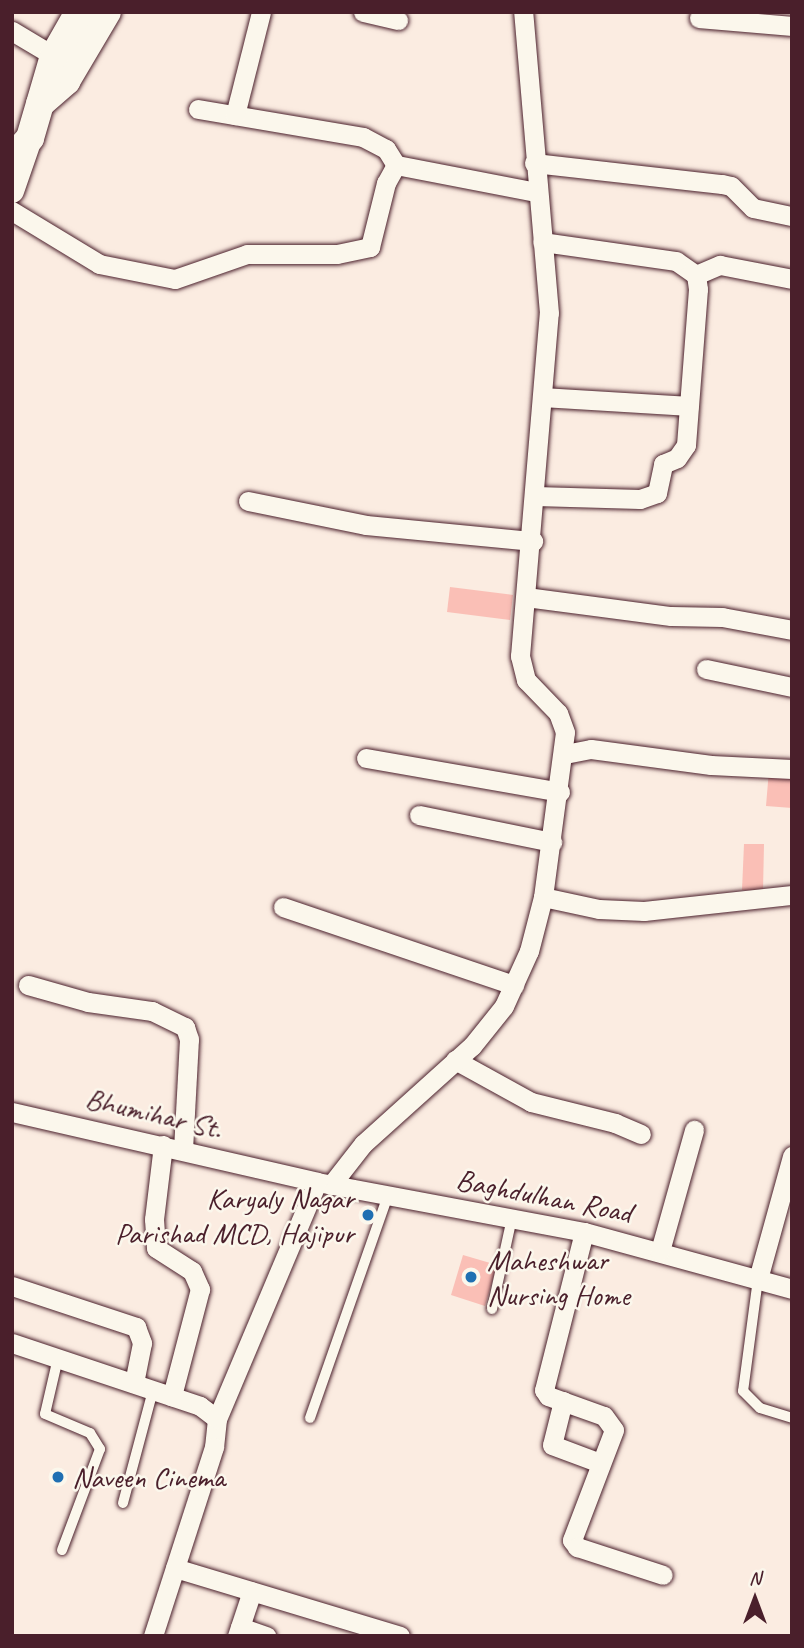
<!DOCTYPE html>
<html>
<head>
<meta charset="utf-8">
<style>
	body { margin:0 }
	#map { position:relative; width:804px; height:1648px; overflow:hidden; background:#fbece1; font-family:Caveat,sans-serif }
	div>[style] { position:absolute }
	[style*='--x'] { left:calc(var(--x)*1px); top:calc(var(--y)*1px); width:calc(var(--w)*1px); rotate:calc(var(--a)*1deg) }
	.building>* { inset:0; background:#fabfb6 }
	.roads { filter:drop-shadow(0 0 2px #4a1f2b) drop-shadow(0 0 2px #4a1f2b) }
	.service>* { height:10px; margin:-5px; padding:0 5px; transform-origin:5px; border-radius:5px; background:#fbf7ec }
	.minor>* { height:19px; margin:-9.5px; padding:0 9.5px; transform-origin:9.5px; border-radius:9.5px; background:#fbf7ec }
	.tertiary>* { height:24px; margin:-12px; padding:0 12px; transform-origin:12px; border-radius:12px; background:#fbf7ec }
	.secondary>* { height:28px; margin:-14px; padding:0 14px; transform-origin:14px; border-radius:14px; background:#fbf7ec }
	.dots>* { width:19px; height:19px; translate:-50% -50%; box-sizing:border-box; border:4px solid #fbf7ec; border-radius:50% }
	span { translate:-50% -50%; white-space:nowrap; text-align:center; line-height:1.15; -webkit-text-stroke:5px #fbf7ec; paint-order:stroke }
	.street-label { font-size:30px; color:#4a1f2b }
	.poi-label { font-size:30px; color:#4a1f2b }
	.right { translate:-100% -50%; text-align:right }
	.left { translate:0 -50%; text-align:left }
	.frame { position:absolute; inset:0; border:14px solid #4a1f2b; pointer-events:none }
	.north { position:absolute; left:720px; top:1564px; width:70px; height:70px; -webkit-text-stroke:5px #fbf7ec; paint-order:stroke; rotate:0deg; font-size:19px; font-weight:700; line-height:28px; text-align:center; color:#4a1f2b }
	.north::after { content:''; display:block; margin:auto; width:24px; height:32px; background:#4a1f2b; clip-path:polygon(50% 0,100% 100%,50% 72%,0 100%) }
</style>
</head>
<body>
<div id="map">
	<div class="building">
		<i style="clip-path:polygon(450px 587px,513px 595px,510px 620px,447px 612px)"></i>
		<i style="clip-path:polygon(769px 770px,792px 772px,792px 808px,766px 806px)"></i>
		<i style="clip-path:polygon(744px 844px,764px 844px,763px 891px,742px 890px)"></i>
		<i style="clip-path:polygon(463px 1255px,497px 1265px,485px 1306px,451px 1295px)"></i>
	</div>
	<div class="roads">
		<div class="service">
			<i style="--x:758;--y:1279;--w:113;--a:97.6"></i>
			<i style="--x:743;--y:1391;--w:24;--a:45"></i>
			<i style="--x:760;--y:1408;--w:34;--a:17"></i>
			<i style="--x:492;--y:1309;--w:93;--a:-77.6"></i>
			<i style="--x:58;--y:1358;--w:57;--a:103.1"></i>
			<i style="--x:45;--y:1414;--w:49;--a:22.9"></i>
			<i style="--x:90;--y:1433;--w:19;--a:58"></i>
			<i style="--x:100;--y:1449;--w:108;--a:110.6"></i>
			<i style="--x:310;--y:1418;--w:236;--a:-70.7"></i>
			<i style="--x:123;--y:1503;--w:117;--a:-75.1"></i>
		</div>
		<div class="minor">
			<i style="--x:363;--y:12;--w:36;--a:13"></i>
			<i style="--x:699;--y:18;--w:93;--a:4.9"></i>
			<i style="--x:12;--y:31;--w:49;--a:30.8"></i>
			<i style="--x:198;--y:109;--w:167;--a:9.6"></i>
			<i style="--x:363;--y:137;--w:26;--a:28"></i>
			<i style="--x:386;--y:149;--w:19;--a:58"></i>
			<i style="--x:235;--y:115;--w:106;--a:-75.8"></i>
			<i style="--x:534;--y:163;--w:189;--a:6.4"></i>
			<i style="--x:722;--y:184;--w:9;--a:13"></i>
			<i style="--x:731;--y:186;--w:31;--a:45"></i>
			<i style="--x:753;--y:208;--w:40;--a:12"></i>
			<i style="--x:12;--y:211;--w:102;--a:31.3"></i>
			<i style="--x:99;--y:264;--w:77;--a:11.2"></i>
			<i style="--x:175;--y:279;--w:76;--a:-19.1"></i>
			<i style="--x:247;--y:254;--w:90;--a:0"></i>
			<i style="--x:337;--y:254;--w:34;--a:-12"></i>
			<i style="--x:370;--y:247;--w:66;--a:-76"></i>
			<i style="--x:386;--y:183;--w:21;--a:-61"></i>
			<i style="--x:396;--y:165;--w:143;--a:10.9"></i>
			<i style="--x:696;--y:275;--w:26;--a:-23"></i>
			<i style="--x:720;--y:265;--w:73;--a:11"></i>
			<i style="--x:543;--y:397;--w:146;--a:3.5"></i>
			<i style="--x:535;--y:496;--w:105;--a:1.6"></i>
			<i style="--x:640;--y:499;--w:18;--a:-19"></i>
			<i style="--x:657;--y:493;--w:30;--a:-78"></i>
			<i style="--x:663;--y:464;--w:15;--a:-23"></i>
			<i style="--x:677;--y:458;--w:16;--a:-55"></i>
			<i style="--x:686;--y:445;--w:156;--a:-85.6"></i>
			<i style="--x:698;--y:289;--w:14;--a:-98"></i>
			<i style="--x:696;--y:275;--w:24;--a:-145"></i>
			<i style="--x:676;--y:261;--w:135;--a:-171.9"></i>
			<i style="--x:248;--y:501;--w:120;--a:11.5"></i>
			<i style="--x:366;--y:525;--w:168;--a:5.5"></i>
			<i style="--x:526;--y:597;--w:146;--a:7.5"></i>
			<i style="--x:671;--y:616;--w:51;--a:1.1"></i>
			<i style="--x:722;--y:617;--w:71;--a:10.5"></i>
			<i style="--x:706;--y:669;--w:88;--a:11.8"></i>
			<i style="--x:565;--y:754;--w:26;--a:-11"></i>
			<i style="--x:591;--y:749;--w:121;--a:7.6"></i>
			<i style="--x:711;--y:765;--w:81;--a:2.8"></i>
			<i style="--x:366;--y:758;--w:197;--a:9.9"></i>
			<i style="--x:419;--y:815;--w:136;--a:11.5"></i>
			<i style="--x:543;--y:897;--w:57;--a:12.1"></i>
			<i style="--x:599;--y:909;--w:45;--a:2.5"></i>
			<i style="--x:644;--y:911;--w:149;--a:-6.2"></i>
			<i style="--x:283;--y:907;--w:244;--a:18.7"></i>
			<i style="--x:28;--y:985;--w:62;--a:15.8"></i>
			<i style="--x:88;--y:1002;--w:65;--a:8"></i>
			<i style="--x:152;--y:1011;--w:37;--a:26"></i>
			<i style="--x:185;--y:1027;--w:13;--a:72"></i>
			<i style="--x:189;--y:1039;--w:111;--a:93.1"></i>
			<i style="--x:455;--y:1060;--w:87;--a:28.9"></i>
			<i style="--x:531;--y:1102;--w:87;--a:14"></i>
			<i style="--x:615;--y:1123;--w:28;--a:23"></i>
			<i style="--x:12;--y:1112;--w:313;--a:12.9"></i>
			<i style="--x:317;--y:1182;--w:272;--a:10.6"></i>
			<i style="--x:584;--y:1232;--w:216;--a:15.3"></i>
			<i style="--x:163;--y:1145;--w:75;--a:96.9"></i>
			<i style="--x:154;--y:1219;--w:29;--a:86"></i>
			<i style="--x:156;--y:1248;--w:43;--a:32.6"></i>
			<i style="--x:192;--y:1271;--w:20;--a:66"></i>
			<i style="--x:200;--y:1289;--w:111;--a:104.7"></i>
			<i style="--x:331;--y:1185;--w:52;--a:-52"></i>
			<i style="--x:363;--y:1144;--w:147;--a:-42"></i>
			<i style="--x:472;--y:1046;--w:51;--a:-51.3"></i>
			<i style="--x:504;--y:1006;--w:60;--a:-65.6"></i>
			<i style="--x:529;--y:951;--w:56;--a:-75.5"></i>
			<i style="--x:543;--y:897;--w:166;--a:-82.4"></i>
			<i style="--x:565;--y:732;--w:20;--a:-110"></i>
			<i style="--x:558;--y:713;--w:46;--a:-134.1"></i>
			<i style="--x:526;--y:680;--w:25;--a:-104"></i>
			<i style="--x:520;--y:656;--w:344;--a:-85.2"></i>
			<i style="--x:549;--y:313;--w:302;--a:-94.9"></i>
			<i style="--x:584;--y:1232;--w:163;--a:104.2"></i>
			<i style="--x:544;--y:1390;--w:7;--a:56"></i>
			<i style="--x:548;--y:1396;--w:59;--a:19.7"></i>
			<i style="--x:604;--y:1416;--w:17;--a:54"></i>
			<i style="--x:614;--y:1430;--w:118;--a:110.9"></i>
			<i style="--x:572;--y:1540;--w:9;--a:54"></i>
			<i style="--x:577;--y:1547;--w:90;--a:18"></i>
			<i style="--x:660;--y:1251;--w:126;--a:-74.3"></i>
			<i style="--x:758;--y:1279;--w:128;--a:-74.5"></i>
			<i style="--x:12;--y:1286;--w:131;--a:18.3"></i>
			<i style="--x:136;--y:1327;--w:17;--a:69"></i>
			<i style="--x:142;--y:1343;--w:41;--a:101.3"></i>
			<i style="--x:12;--y:1343;--w:198;--a:18.5"></i>
			<i style="--x:200;--y:1406;--w:21;--a:37"></i>
			<i style="--x:217;--y:1419;--w:28;--a:96"></i>
			<i style="--x:214;--y:1447;--w:199;--a:107.9"></i>
			<i style="--x:563;--y:1401;--w:45;--a:104"></i>
			<i style="--x:552;--y:1445;--w:51;--a:20.6"></i>
			<i style="--x:217;--y:1419;--w:257;--a:-67.1"></i>
			<i style="--x:175;--y:1568;--w:235;--a:16.8"></i>
			<i style="--x:240;--y:1627;--w:28;--a:19"></i>
			<i style="--x:237;--y:1636;--w:47;--a:-71.6"></i>
		</div>
		<div class="tertiary">
			<i style="--x:12;--y:191;--w:55;--a:-70.9"></i>
		</div>
		<div class="secondary">
			<i style="--x:40;--y:104;--w:35;--a:-41"></i>
			<i style="--x:66;--y:81;--w:80;--a:-59.3"></i>
			<i style="--x:12;--y:158;--w:27;--a:-48"></i>
			<i style="--x:30;--y:138;--w:85;--a:-73.7"></i>
			<i style="--x:54;--y:56;--w:51;--a:-60.4"></i>
		</div>
	</div>
	<div class="dots">
		<i style="left:368px;top:1215px;background:#1f6fb2"></i>
		<i style="left:471px;top:1277px;background:#1f6fb2"></i>
		<i style="left:58px;top:1477px;background:#1f6fb2"></i>
	</div>
	<div class="street-label">
		<span style="left:154px;top:1113px;rotate:13deg">Bhumihar St.</span>
		<span style="left:544px;top:1196px;rotate:11deg">Baghdulhan Road</span>
	</div>
	<div class="poi-label">
		<span class="right" style="left:354px;top:1215px">Karyaly Nagar<br>Parishad MCD, Hajipur</span>
		<span class="left" style="left:487px;top:1277px">Maheshwar<br>Nursing Home</span>
		<span class="left" style="left:72px;top:1477px">Naveen Cinema</span>
	</div>
	<div class="frame"></div>
	<div class="north">N</div>
</div>
</body>
</html>
